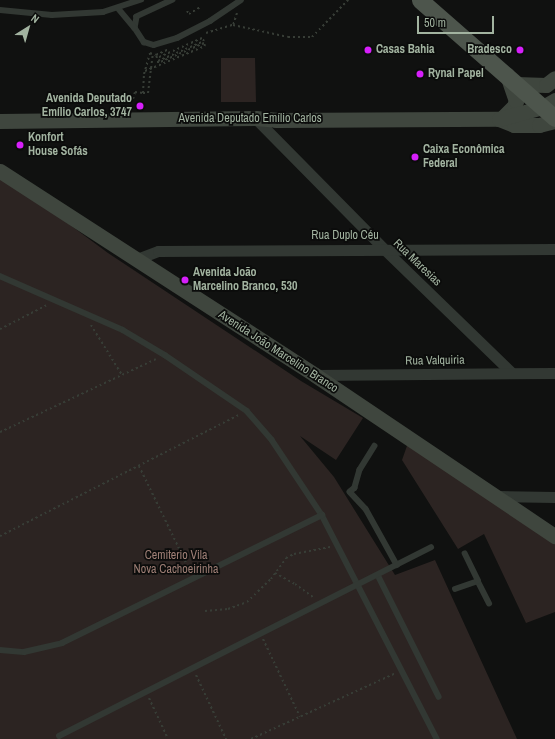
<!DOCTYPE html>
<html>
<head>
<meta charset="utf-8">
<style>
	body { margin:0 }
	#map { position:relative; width:555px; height:739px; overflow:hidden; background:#101110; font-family:"Archivo Narrow",sans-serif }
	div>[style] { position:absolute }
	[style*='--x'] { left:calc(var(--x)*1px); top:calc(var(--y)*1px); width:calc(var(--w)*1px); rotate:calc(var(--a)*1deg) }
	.green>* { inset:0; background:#2c2422 }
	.path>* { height:2px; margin-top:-1px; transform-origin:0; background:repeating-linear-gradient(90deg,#373d36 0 2px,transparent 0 5px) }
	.lane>* { height:5.5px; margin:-2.75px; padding:0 2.75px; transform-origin:2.75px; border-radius:2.75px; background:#323833 }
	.street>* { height:11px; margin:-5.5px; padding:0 5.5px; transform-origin:5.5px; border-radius:5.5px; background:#323833 }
	.secondary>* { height:15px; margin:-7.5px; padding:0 7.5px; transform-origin:7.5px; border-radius:7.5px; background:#3f463e }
	.primary>* { height:17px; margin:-8.5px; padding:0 8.5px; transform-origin:8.5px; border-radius:8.5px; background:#4d554c }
	.dots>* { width:11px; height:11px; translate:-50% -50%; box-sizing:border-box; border:2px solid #0b0c0b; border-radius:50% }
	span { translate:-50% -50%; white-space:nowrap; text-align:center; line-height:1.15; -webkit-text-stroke:3.5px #0b0c0b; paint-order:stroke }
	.poi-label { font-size:12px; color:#a2b3a0; font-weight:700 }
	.left { translate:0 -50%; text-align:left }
	.right { translate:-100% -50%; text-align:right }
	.street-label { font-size:12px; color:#a2b3a0 }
	.park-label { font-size:12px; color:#9f7f76 }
	.north { position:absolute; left:8px; top:8px; width:40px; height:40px; -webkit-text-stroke:3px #0b0c0b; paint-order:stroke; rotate:37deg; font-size:11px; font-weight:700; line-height:16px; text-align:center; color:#a2b3a0 }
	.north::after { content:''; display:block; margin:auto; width:14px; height:18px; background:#a2b3a0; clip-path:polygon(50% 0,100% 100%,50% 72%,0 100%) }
	.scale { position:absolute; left:417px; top:16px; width:77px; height:18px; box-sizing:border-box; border:2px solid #a2b3a0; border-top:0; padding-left:5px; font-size:12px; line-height:14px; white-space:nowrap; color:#a2b3a0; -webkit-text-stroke:3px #0b0c0b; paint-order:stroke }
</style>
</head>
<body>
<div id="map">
	<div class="green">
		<i style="clip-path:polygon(221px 58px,255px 58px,256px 102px,221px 102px)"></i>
		<i style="clip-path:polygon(0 178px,35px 199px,108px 253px,301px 381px,363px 418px,336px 460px,300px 436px,334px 477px,395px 575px,435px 560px,517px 739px,0 739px)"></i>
		<i style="clip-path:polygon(408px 443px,555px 543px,555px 612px,526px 623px,484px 534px,458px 549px,402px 460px)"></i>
	</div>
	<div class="path">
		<i style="--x:187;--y:11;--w:4;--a:56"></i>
		<i style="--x:189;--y:14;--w:13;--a:-32"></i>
		<i style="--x:237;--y:13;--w:13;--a:108"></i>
		<i style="--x:233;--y:25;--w:56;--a:12.3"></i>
		<i style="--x:288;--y:37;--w:24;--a:0"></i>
		<i style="--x:312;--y:37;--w:52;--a:-45.8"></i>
		<i style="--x:206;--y:33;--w:28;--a:-17"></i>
		<i style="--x:145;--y:71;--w:65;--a:-22.6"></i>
		<i style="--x:205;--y:46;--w:3;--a:-108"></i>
		<i style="--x:204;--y:43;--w:50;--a:156.5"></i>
		<i style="--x:158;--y:63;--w:2;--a:-90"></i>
		<i style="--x:158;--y:61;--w:50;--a:-23.5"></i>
		<i style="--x:204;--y:41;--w:4;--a:-124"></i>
		<i style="--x:202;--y:38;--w:49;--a:156"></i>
		<i style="--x:157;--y:58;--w:3;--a:-108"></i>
		<i style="--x:143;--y:93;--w:5;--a:0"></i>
		<i style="--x:148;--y:93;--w:39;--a:-83"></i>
		<i style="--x:133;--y:99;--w:7;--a:-74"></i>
		<i style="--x:135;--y:92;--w:8;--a:7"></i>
		<i style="--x:143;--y:93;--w:19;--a:-87"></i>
		<i style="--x:144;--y:74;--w:22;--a:-74"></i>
		<i style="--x:150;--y:53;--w:6;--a:18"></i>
		<i style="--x:156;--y:55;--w:14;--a:-25"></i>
		<i style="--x:91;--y:325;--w:59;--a:58.2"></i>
		<i style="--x:0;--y:329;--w:53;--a:-27.1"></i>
		<i style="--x:0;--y:432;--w:172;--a:-25.1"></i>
		<i style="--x:139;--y:466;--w:117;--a:64.1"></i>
		<i style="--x:0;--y:536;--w:269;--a:-26.9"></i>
		<i style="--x:275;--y:573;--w:23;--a:29"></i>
		<i style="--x:295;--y:584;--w:24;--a:36"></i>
		<i style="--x:205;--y:611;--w:23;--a:-5"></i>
		<i style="--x:228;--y:609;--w:20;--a:-20"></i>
		<i style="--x:247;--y:602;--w:33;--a:-44"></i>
		<i style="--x:271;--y:579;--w:26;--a:-54"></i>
		<i style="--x:286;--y:558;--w:9;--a:-27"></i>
		<i style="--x:294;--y:554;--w:38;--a:-11"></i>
		<i style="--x:263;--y:639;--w:86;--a:64.6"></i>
		<i style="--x:196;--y:675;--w:71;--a:64.9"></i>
		<i style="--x:149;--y:698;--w:45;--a:65.1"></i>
		<i style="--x:251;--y:739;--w:159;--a:-24.5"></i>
	</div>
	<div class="lane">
		<i style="--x:173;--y:0;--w:40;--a:155"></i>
		<i style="--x:137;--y:17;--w:11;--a:100"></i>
		<i style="--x:135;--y:28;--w:17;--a:57"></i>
		<i style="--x:144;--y:42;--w:10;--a:17"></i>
		<i style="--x:154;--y:45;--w:24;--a:-17"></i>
		<i style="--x:177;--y:38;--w:37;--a:-27"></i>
		<i style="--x:210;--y:21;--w:37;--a:-34"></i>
		<i style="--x:118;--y:8;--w:26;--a:50"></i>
		<i style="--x:0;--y:10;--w:52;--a:5.5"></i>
		<i style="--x:52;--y:15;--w:51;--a:-3.4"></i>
		<i style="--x:103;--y:12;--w:40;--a:-18"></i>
		<i style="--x:0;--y:276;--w:134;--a:23.7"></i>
		<i style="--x:123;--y:330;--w:49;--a:30.8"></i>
		<i style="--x:165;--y:355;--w:99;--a:34.3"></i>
		<i style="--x:247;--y:411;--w:38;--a:49"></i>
		<i style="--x:272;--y:440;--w:90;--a:56.3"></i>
		<i style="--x:322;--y:515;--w:252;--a:62.8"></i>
		<i style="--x:375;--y:446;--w:28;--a:122"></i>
		<i style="--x:360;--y:470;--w:19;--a:106"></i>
		<i style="--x:355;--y:488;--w:6;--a:141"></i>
		<i style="--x:350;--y:492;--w:23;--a:47"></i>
		<i style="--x:366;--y:509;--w:64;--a:61"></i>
		<i style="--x:378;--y:575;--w:136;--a:63.4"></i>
		<i style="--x:478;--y:581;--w:25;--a:63"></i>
		<i style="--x:455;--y:589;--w:24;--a:-19"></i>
		<i style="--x:478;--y:581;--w:30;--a:-116"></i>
		<i style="--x:0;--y:650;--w:24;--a:5"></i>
		<i style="--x:24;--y:652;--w:39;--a:-13"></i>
		<i style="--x:62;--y:643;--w:290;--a:-26.2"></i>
		<i style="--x:59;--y:736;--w:417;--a:-26.9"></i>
	</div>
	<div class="street">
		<i style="--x:255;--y:118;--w:184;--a:45.4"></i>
		<i style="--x:384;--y:249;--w:178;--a:44.1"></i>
		<i style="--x:137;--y:259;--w:22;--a:-21"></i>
		<i style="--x:158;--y:251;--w:397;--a:-0.3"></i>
		<i style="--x:315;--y:375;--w:240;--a:-0.5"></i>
		<i style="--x:498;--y:496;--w:57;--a:1"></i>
	</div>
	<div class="secondary">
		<i style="--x:516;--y:84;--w:30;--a:2"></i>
		<i style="--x:546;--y:85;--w:11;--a:-38"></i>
		<i style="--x:502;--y:118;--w:17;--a:-45"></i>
		<i style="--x:514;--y:106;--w:5;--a:-68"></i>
		<i style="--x:516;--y:101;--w:28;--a:-109"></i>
		<i style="--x:499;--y:119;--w:16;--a:22"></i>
		<i style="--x:514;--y:125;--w:25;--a:0"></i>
		<i style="--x:539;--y:125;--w:16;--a:-14"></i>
		<i style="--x:0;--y:121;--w:255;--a:-0.7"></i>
		<i style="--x:255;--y:118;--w:21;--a:5"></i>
		<i style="--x:276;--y:120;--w:223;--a:-0.3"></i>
		<i style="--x:499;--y:119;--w:46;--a:-15.3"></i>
		<i style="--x:543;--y:107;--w:14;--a:-30"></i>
		<i style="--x:0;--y:171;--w:375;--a:32.9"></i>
		<i style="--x:315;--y:375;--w:289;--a:33.9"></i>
	</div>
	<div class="primary">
		<i style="--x:420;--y:0;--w:179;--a:41.2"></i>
	</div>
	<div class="dots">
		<i style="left:368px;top:50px;background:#d61ffa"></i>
		<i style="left:520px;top:50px;background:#d61ffa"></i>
		<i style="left:420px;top:74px;background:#d61ffa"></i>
		<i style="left:140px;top:106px;background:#d61ffa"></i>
		<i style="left:20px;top:145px;background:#d61ffa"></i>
		<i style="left:415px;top:157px;background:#d61ffa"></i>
		<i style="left:185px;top:280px;background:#d61ffa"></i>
	</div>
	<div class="poi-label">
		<span class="left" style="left:376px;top:50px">Casas Bahia</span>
		<span class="right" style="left:512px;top:50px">Bradesco</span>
		<span class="left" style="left:428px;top:74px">Rynal Papel</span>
		<span class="right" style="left:132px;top:106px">Avenida Deputado<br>Emílio Carlos, 3747</span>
		<span class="left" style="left:28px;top:145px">Konfort<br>House Sofás</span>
		<span class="left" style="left:423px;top:157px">Caixa Econômica<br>Federal</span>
		<span class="left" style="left:193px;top:280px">Avenida João<br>Marcelino Branco, 530</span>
	</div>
	<div class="street-label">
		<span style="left:250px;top:119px">Avenida Deputado Emílio Carlos</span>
		<span style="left:345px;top:236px">Rua Duplo Céu</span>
		<span style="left:417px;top:263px;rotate:44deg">Rua Maresias</span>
		<span style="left:278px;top:352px;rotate:33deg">Avenida João Marcelino Branco</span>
		<span style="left:435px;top:361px;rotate:-1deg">Rua Valquiria</span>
	</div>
	<div class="park-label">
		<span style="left:176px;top:563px">Cemiterio Vila<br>Nova Cachoeirinha</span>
	</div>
	<div class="north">N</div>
	<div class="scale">50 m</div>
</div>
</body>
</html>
